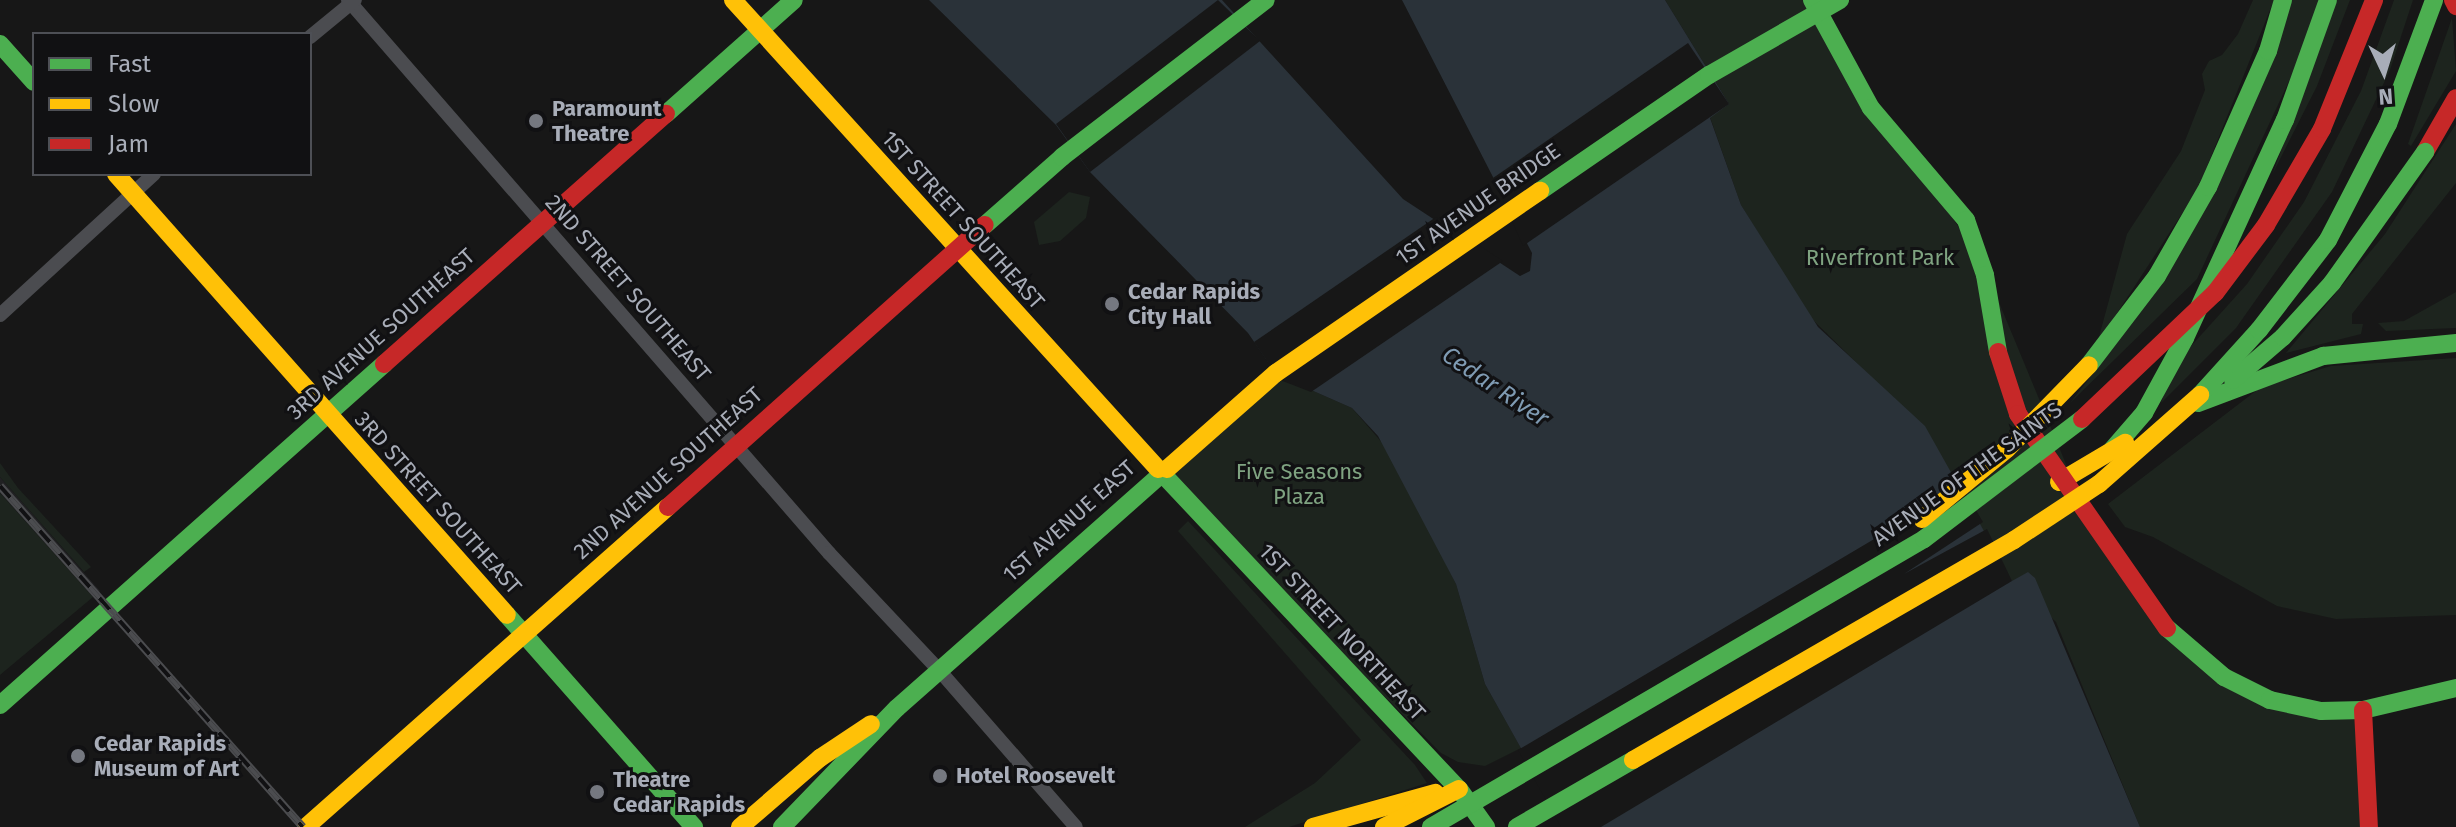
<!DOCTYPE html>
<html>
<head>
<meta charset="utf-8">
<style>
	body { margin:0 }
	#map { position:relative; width:2456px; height:827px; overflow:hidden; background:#171717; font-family:"Fira Sans",sans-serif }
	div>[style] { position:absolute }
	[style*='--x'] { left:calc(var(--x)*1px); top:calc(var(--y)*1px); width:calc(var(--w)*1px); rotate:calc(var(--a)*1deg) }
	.built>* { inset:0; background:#212123 }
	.green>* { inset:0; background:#1d241e }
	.water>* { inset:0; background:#2a3239 }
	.pier>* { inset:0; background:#171717 }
	.street>* { height:14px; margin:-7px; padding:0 7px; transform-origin:7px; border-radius:7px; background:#4b4c50 }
	.fast>* { height:18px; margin:-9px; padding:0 9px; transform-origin:9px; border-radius:9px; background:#4caf50 }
	.slow>* { height:18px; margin:-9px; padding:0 9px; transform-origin:9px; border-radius:9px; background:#ffc107 }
	.jam>* { height:18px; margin:-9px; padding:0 9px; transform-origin:9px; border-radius:9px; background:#c62828 }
	.rail>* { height:8px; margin-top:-4px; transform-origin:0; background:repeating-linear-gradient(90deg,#111113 0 15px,#4b4c4f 0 30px); box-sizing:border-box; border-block:2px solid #4b4c4f }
	.fast-bridge>* { height:18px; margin:-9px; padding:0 9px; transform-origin:9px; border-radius:9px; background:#4caf50 }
	.slow-bridge>* { height:18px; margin:-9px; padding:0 9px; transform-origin:9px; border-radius:9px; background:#ffc107 }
	.jam-bridge>* { height:18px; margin:-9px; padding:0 9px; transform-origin:9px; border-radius:9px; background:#c62828 }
	.dots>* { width:22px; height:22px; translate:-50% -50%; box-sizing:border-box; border:4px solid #111113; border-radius:50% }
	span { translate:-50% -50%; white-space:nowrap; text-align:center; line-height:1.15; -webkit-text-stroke:6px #111113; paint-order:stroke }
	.poi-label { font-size:22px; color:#a8adb8; font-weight:700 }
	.left { translate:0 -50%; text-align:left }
	.street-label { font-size:22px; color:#a8adb8 }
	.park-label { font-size:22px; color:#7fa381 }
	.water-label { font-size:24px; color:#7f9bb3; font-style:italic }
	.legend { position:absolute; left:32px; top:32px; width:280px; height:144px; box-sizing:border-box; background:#111113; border:2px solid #4d4f55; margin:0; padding:10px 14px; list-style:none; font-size:24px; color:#a8adb8 }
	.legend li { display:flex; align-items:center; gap:16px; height:40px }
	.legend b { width:40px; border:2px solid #4d4f55 }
	.north { position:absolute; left:2344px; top:32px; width:80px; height:80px; -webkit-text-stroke:6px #111113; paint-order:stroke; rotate:176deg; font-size:22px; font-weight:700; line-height:32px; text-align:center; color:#a8adb8 }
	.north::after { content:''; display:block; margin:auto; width:28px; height:36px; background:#a8adb8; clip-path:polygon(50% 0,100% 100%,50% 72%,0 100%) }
</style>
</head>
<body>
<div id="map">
	<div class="built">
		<i style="clip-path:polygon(0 477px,100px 591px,93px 597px,0 493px)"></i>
	</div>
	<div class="green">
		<i style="clip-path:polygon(1665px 0,1812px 0,1888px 126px,1981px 259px,2095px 534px,2151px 612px,2270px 700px,2363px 710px,2369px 827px,2140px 827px,2056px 622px,2012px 581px,1955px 482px,1872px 378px,1808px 315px,1741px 205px,1710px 117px,1729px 104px)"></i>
		<i style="clip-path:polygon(2253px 0,2274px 0,2198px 189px,2097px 344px,2127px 234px,2181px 151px,2205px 90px,2202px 74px,2209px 61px,2222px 55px,2238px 34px)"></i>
		<i style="clip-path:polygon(2292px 0,2319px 0,2303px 51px,2197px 279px,2070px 403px,2117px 343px)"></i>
		<i style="clip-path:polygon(2337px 0,2350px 0,2317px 86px,2272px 175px)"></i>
		<i style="clip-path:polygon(2394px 0,2413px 0,2390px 70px,2332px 192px,2236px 328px,2161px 403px,2174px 365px,2247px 284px,2304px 202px,2361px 91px)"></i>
		<i style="clip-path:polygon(2452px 18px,2456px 71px,2411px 146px,2408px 144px)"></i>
		<i style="clip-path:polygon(2456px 124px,2456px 183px,2352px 314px,2352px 324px,2363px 324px,2361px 334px,2286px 353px,2385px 234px)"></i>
		<i style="clip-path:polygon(1069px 192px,1090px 197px,1086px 218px,1060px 241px,1039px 245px,1034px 222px)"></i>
		<i style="clip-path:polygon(2456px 292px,2456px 328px,2386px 331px,2378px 323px,2404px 321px)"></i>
		<i style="clip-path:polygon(2456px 358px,2456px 615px,2336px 619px,2277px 606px,2153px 537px,2125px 527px,2108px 504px,2261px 387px,2331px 366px)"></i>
		<i style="clip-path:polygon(1277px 375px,1352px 408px,1391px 453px,1456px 584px,1485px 684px,1521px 748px,1485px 766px,1458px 762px,1441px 753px,1160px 471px)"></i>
		<i style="clip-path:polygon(0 463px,18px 488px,91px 567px,84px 572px,0 477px)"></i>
		<i style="clip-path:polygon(0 493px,93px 597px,0 675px)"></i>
		<i style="clip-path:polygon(1188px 521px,1415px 765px,1427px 783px,1289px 827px,1245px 827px,1315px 783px,1361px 740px,1178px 531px)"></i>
	</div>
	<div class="water">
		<i style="clip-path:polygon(929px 0,1222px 0,1403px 199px,1520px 276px,1530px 271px,1532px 253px,1402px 0,1665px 0,1729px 104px,1710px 118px,1741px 205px,1818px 327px,1925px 426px,2012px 581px,2028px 572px,2035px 578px,2140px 827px,1565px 827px,1485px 684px,1456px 584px,1378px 436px,1352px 408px,1277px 375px,1248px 333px,1090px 172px,1056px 125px)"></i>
	</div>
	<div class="pier">
		<i style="clip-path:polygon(1218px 0,1260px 41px,1090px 172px,1056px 124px)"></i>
		<i style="clip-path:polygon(1688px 43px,1729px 104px,1523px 246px,1493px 178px)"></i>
		<i style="clip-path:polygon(1436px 217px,1503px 261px,1311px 392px,1280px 380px,1254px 342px)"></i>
		<i style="clip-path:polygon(1958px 480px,1983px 522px,1904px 574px,1987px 529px,2012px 581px,1601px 827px,1561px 827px,1518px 750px,1881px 535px)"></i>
	</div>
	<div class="street">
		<i style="--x:348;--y:0;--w:733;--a:48.98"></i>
		<i style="--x:829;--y:553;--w:161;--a:46.8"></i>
		<i style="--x:939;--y:670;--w:208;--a:48.9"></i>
		<i style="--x:310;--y:37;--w:58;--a:-39.4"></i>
		<i style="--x:0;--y:315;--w:209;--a:-42.5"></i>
	</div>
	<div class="fast">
		<i style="--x:1812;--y:0;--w:123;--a:61.4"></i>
		<i style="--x:1871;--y:108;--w:147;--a:49.7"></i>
		<i style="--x:1966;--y:220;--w:58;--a:70.9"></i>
		<i style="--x:1985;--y:275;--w:78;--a:80.4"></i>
		<i style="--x:0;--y:44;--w:51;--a:48.2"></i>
		<i style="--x:666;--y:114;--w:171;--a:-41.7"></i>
		<i style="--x:1540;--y:191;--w:205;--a:-34.5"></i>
		<i style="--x:1709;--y:75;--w:151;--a:-29.8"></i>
		<i style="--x:985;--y:225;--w:103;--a:-41.4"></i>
		<i style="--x:1062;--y:157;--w:257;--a:-37.6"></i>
		<i style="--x:2089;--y:365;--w:112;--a:-52.6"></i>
		<i style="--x:2157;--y:276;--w:103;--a:-60.2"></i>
		<i style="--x:2208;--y:187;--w:149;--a:-66.2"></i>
		<i style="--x:2268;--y:51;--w:53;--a:-73.6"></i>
		<i style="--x:2198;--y:403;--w:134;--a:-20.6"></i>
		<i style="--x:2323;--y:356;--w:134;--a:-5.6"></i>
		<i style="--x:2112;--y:450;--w:49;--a:-49.1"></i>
		<i style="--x:2144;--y:413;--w:85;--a:-61.3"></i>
		<i style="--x:2185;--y:338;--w:240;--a:-65.4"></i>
		<i style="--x:2285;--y:120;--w:127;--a:-70.3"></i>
		<i style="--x:1158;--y:469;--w:439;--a:46.8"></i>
		<i style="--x:1459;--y:789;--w:47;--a:54.6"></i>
		<i style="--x:507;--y:615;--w:283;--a:48.6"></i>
		<i style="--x:2167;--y:628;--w:75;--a:40.7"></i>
		<i style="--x:2224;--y:677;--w:51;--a:26.6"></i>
		<i style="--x:2270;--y:700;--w:52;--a:12.2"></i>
		<i style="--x:2321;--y:711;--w:42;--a:-1.4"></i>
		<i style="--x:2363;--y:710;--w:96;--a:-13.3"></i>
		<i style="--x:0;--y:705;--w:514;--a:-41.61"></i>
		<i style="--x:782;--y:827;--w:165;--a:-46"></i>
		<i style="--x:897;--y:708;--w:361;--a:-41.5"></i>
		<i style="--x:1517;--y:827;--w:134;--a:-30"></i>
	</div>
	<div class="slow">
		<i style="--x:733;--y:0;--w:633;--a:47.82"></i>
		<i style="--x:116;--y:174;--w:589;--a:48.44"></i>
		<i style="--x:1167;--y:469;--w:145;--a:-41.4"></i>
		<i style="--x:1276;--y:373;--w:321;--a:-34.6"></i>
		<i style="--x:2059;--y:482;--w:77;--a:-30.6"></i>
		<i style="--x:306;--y:827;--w:483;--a:-41.5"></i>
		<i style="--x:740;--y:827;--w:106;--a:-40.8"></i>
		<i style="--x:820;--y:758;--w:61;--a:-33.7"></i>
		<i style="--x:1313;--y:827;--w:127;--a:-15.6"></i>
		<i style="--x:1384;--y:827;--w:84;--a:-26.9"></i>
	</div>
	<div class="jam">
		<i style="--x:2453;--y:0;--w:7;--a:63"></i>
		<i style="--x:2425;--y:152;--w:62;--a:-60.1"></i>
		<i style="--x:1998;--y:352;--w:65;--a:72.1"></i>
		<i style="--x:2018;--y:414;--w:261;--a:55.2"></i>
		<i style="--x:384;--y:364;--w:377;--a:-41.6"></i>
		<i style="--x:668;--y:507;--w:424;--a:-41.7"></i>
		<i style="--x:2363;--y:710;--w:117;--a:87.1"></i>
	</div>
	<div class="rail">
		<i style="--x:0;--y:486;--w:456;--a:48.4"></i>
	</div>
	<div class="fast-bridge">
		<i style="--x:2233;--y:380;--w:66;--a:-40.7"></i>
		<i style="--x:2283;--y:337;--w:73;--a:-47.8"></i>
		<i style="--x:2332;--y:283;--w:161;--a:-54.6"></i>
		<i style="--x:2200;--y:395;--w:88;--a:-47.8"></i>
		<i style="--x:2259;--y:330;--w:113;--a:-52.5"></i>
		<i style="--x:2328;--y:240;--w:131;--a:-62.7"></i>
		<i style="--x:2388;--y:124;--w:132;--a:-69.6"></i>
		<i style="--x:1431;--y:827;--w:571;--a:-30.29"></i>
		<i style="--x:1924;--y:539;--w:198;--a:-37.2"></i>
	</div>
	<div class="slow-bridge">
		<i style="--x:1922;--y:519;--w:110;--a:-39.5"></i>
		<i style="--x:2007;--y:449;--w:117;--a:-45.7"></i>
		<i style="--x:1633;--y:760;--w:440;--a:-30"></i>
		<i style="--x:2014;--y:540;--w:102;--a:-33.4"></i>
		<i style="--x:2099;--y:484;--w:135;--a:-41.4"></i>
	</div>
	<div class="jam-bridge">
		<i style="--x:2082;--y:419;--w:183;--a:-43.5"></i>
		<i style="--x:2215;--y:293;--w:85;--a:-53.1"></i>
		<i style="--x:2266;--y:225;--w:111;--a:-59.7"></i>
		<i style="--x:2322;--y:129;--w:139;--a:-68"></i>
	</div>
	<div class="dots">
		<i style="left:536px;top:121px;background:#757880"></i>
		<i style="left:1112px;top:304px;background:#757880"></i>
		<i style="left:78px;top:756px;background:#757880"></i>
		<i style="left:940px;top:776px;background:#757880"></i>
		<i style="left:597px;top:792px;background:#757880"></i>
	</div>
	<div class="poi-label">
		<span class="left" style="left:552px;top:121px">Paramount<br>Theatre</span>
		<span class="left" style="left:1128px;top:304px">Cedar Rapids<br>City Hall</span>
		<span class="left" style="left:94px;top:756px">Cedar Rapids<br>Museum of Art</span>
		<span class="left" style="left:956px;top:776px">Hotel Roosevelt</span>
		<span class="left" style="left:613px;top:792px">Theatre<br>Cedar Rapids</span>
	</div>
	<div class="street-label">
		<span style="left:1478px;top:204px;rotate:-35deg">1ST AVENUE BRIDGE</span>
		<span style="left:963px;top:220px;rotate:48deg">1ST STREET SOUTHEAST</span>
		<span style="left:628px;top:288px;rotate:49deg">2ND STREET SOUTHEAST</span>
		<span style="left:381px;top:334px;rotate:-42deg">3RD AVENUE SOUTHEAST</span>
		<span style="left:668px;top:473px;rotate:-42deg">2ND AVENUE SOUTHEAST</span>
		<span style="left:1967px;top:474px;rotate:-36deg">AVENUE OF THE SAINTS</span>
		<span style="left:438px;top:503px;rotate:48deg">3RD STREET SOUTHEAST</span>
		<span style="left:1069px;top:521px;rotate:-42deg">1ST AVENUE EAST</span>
		<span style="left:1342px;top:632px;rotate:47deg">1ST STREET NORTHEAST</span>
	</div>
	<div class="park-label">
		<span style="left:1880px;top:258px">Riverfront Park</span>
		<span style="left:1299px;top:484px">Five Seasons<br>Plaza</span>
	</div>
	<div class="water-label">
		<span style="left:1495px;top:387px;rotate:34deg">Cedar River</span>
	</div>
	<ul class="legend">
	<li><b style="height:10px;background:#4caf50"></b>Fast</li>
	<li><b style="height:10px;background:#ffc107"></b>Slow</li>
	<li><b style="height:10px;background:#c62828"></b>Jam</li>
	</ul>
	<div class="north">N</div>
</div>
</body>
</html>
